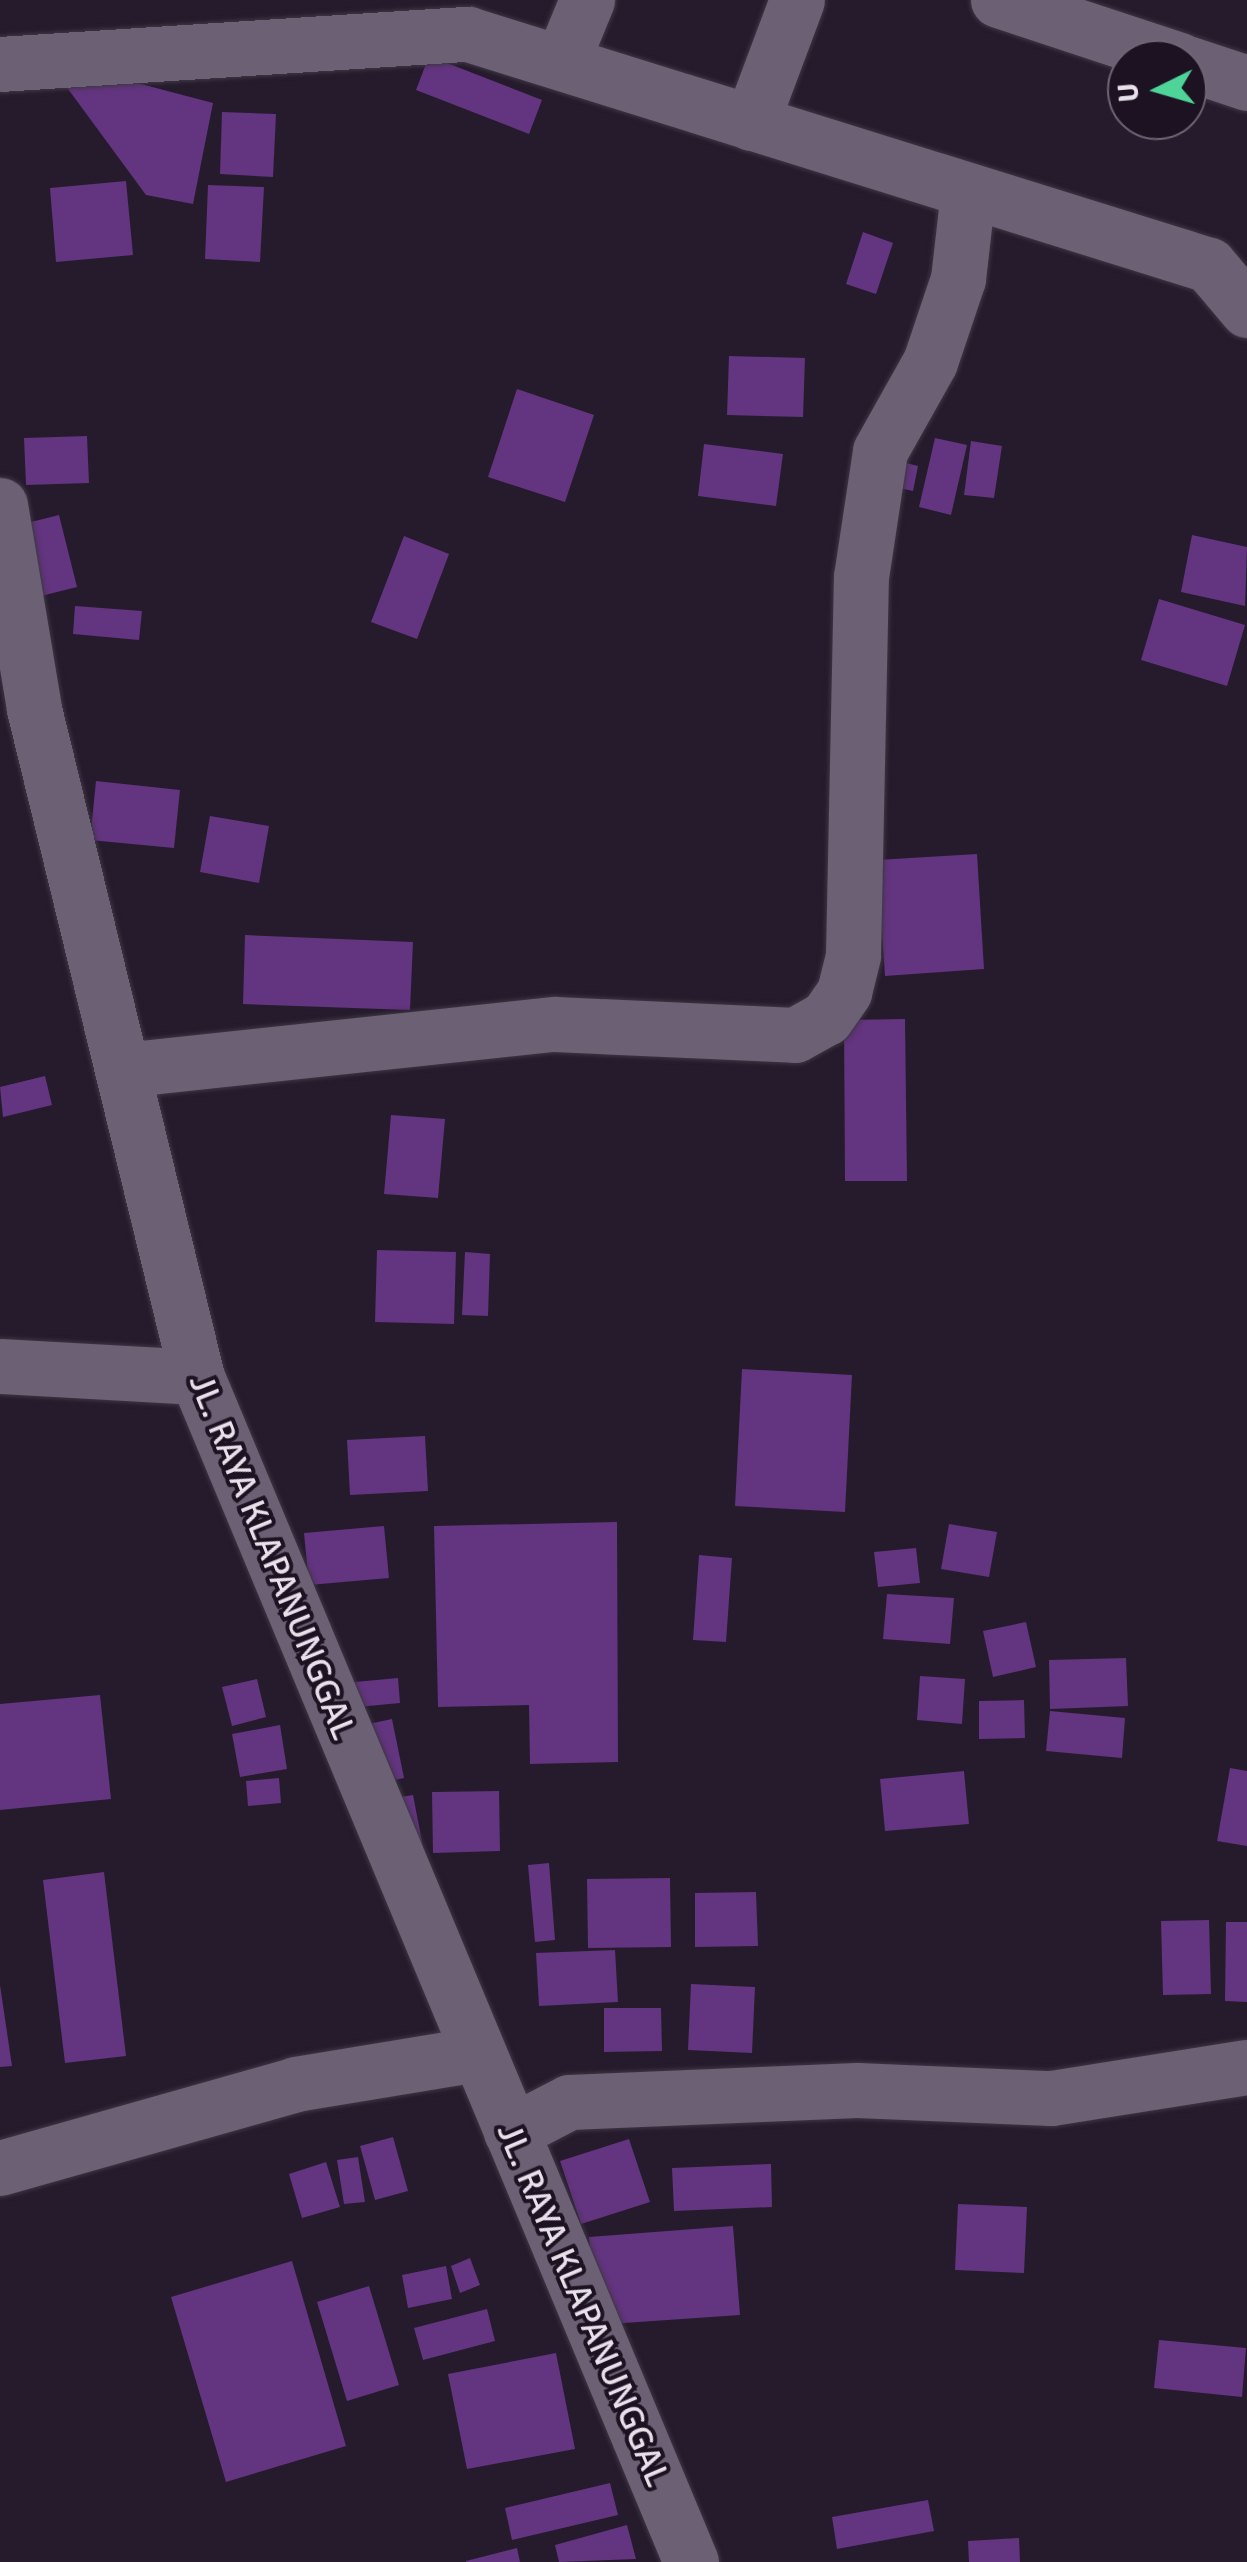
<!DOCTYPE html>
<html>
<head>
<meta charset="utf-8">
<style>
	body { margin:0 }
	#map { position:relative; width:1247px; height:2562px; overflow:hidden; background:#251b2c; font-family:Signika,sans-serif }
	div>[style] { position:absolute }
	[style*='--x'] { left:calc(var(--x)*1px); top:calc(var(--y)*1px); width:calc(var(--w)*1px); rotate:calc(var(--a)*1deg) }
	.building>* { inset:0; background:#63347f }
	.roads { filter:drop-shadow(0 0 2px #3e3644) drop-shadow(0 0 2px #3e3644) }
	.minor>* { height:55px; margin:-27.5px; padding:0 27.5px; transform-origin:27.5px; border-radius:27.5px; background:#6c6074 }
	span { translate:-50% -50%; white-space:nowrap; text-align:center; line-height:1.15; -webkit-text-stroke:8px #1c1222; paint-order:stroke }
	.street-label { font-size:35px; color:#e8e1ec }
	.north { position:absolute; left:1107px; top:40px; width:100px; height:100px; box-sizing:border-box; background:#1c1222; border:2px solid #6e6573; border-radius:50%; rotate:265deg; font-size:28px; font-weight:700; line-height:40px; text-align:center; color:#e8e1ec }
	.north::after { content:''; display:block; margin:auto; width:35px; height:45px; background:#4ed399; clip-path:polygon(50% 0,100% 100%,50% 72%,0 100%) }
</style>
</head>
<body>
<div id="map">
	<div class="building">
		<i style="clip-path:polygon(429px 56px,542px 100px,529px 134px,416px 90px)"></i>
		<i style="clip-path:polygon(46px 59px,213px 103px,193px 204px,146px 195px)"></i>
		<i style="clip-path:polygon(222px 112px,276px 114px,273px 177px,220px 174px)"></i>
		<i style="clip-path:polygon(126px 181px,133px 255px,56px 262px,50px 188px)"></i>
		<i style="clip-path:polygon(208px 185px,264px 187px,260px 262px,205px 259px)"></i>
		<i style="clip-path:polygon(863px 232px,893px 243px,876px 294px,846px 284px)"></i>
		<i style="clip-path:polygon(729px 356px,805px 358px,803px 417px,727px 415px)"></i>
		<i style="clip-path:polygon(517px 389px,594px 415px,565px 502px,488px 477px)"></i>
		<i style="clip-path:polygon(87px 436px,89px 483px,26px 485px,24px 438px)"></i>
		<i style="clip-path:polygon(935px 438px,967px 445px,951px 515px,919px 507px)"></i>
		<i style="clip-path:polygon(971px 441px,1002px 446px,994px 498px,964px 495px)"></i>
		<i style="clip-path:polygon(704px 444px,783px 454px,776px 506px,698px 496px)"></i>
		<i style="clip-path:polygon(890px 459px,918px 466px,913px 491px,885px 485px)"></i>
		<i style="clip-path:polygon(59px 515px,77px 587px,29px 599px,11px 527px)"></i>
		<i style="clip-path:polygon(1192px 535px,1247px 547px,1245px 606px,1181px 592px)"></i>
		<i style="clip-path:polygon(404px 536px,449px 554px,417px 639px,371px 622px)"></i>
		<i style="clip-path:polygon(1159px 599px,1245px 625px,1227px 686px,1141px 660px)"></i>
		<i style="clip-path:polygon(75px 606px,142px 611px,139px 640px,73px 634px)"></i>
		<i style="clip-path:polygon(96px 781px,180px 790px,174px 848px,90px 840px)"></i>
		<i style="clip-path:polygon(210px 816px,269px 826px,259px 883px,200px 872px)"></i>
		<i style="clip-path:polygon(977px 854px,984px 969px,885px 976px,877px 860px)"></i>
		<i style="clip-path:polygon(245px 935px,413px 942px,410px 1010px,243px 1004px)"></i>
		<i style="clip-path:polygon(905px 1019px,907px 1181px,845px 1181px,844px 1020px)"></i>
		<i style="clip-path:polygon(45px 1076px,52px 1105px,3px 1117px,0 1087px)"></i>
		<i style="clip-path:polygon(391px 1115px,445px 1119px,438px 1198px,384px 1194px)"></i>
		<i style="clip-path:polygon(377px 1250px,456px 1252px,454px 1324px,375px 1322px)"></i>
		<i style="clip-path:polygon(465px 1252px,490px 1254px,488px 1316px,462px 1315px)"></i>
		<i style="clip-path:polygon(742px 1369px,852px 1375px,845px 1512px,735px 1506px)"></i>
		<i style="clip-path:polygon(425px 1436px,428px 1491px,350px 1495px,347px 1440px)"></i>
		<i style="clip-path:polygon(617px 1522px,618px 1762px,530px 1764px,529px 1705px,438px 1707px,434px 1526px)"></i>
		<i style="clip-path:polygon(949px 1524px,997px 1532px,989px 1577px,941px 1569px)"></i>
		<i style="clip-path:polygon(384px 1526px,389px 1578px,309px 1585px,304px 1533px)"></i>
		<i style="clip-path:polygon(916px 1548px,920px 1583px,878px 1587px,874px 1552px)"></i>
		<i style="clip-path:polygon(699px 1555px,732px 1558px,726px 1642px,693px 1640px)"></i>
		<i style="clip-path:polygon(887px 1594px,954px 1598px,950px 1644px,883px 1639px)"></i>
		<i style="clip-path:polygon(1026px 1622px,1036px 1667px,993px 1677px,983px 1631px)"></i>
		<i style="clip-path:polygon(1126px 1658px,1128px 1706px,1050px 1709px,1049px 1660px)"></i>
		<i style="clip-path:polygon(920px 1676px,965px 1679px,962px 1724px,917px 1720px)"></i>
		<i style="clip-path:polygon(398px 1678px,400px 1703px,347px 1708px,344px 1683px)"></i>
		<i style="clip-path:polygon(257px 1679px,266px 1717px,232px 1726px,222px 1687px)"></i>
		<i style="clip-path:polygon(100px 1695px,111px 1799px,0 1810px,0 1704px)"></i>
		<i style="clip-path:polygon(1024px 1700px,1025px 1738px,979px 1739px,979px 1701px)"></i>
		<i style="clip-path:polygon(1050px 1711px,1125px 1718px,1122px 1758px,1046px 1751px)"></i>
		<i style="clip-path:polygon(392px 1719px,404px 1778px,366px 1786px,354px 1727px)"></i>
		<i style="clip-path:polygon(280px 1725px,287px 1769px,240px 1777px,232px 1734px)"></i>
		<i style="clip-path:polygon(1230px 1768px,1247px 1771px,1247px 1846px,1217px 1841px)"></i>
		<i style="clip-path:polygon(964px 1771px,969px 1824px,885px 1831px,880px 1779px)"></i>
		<i style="clip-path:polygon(279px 1778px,281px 1803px,248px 1806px,246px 1781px)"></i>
		<i style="clip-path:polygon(499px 1791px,500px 1851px,433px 1853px,432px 1792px)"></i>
		<i style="clip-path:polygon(413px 1795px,424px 1852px,388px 1799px)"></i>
		<i style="clip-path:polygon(549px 1863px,555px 1940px,535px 1942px,528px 1865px)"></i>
		<i style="clip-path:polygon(104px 1872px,126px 2056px,65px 2063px,43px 1880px)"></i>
		<i style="clip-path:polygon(670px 1878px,671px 1947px,588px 1948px,587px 1879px)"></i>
		<i style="clip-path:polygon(756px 1892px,758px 1946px,695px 1947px,695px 1893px)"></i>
		<i style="clip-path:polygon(1209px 1920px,1211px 1994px,1163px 1995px,1161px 1921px)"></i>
		<i style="clip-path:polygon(1226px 1922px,1247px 1922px,1247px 2002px,1225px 2001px)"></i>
		<i style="clip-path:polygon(615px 1950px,618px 2002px,539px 2006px,536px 1953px)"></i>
		<i style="clip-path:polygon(691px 1984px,755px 1987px,752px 2053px,688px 2050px)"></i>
		<i style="clip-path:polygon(0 1985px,12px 2066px,0 2067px)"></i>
		<i style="clip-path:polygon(604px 2008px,661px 2008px,662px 2051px,604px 2052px)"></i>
		<i style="clip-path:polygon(393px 2137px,408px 2191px,375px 2200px,360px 2146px)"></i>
		<i style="clip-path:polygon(629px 2139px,650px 2202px,581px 2224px,560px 2161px)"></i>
		<i style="clip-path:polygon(358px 2157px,365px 2202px,344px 2204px,337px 2160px)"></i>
		<i style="clip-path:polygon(326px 2162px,340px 2207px,302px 2218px,289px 2174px)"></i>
		<i style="clip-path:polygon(771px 2164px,772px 2207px,674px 2211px,672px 2168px)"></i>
		<i style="clip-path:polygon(958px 2204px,1027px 2207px,1024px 2273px,955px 2270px)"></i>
		<i style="clip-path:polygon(733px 2226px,740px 2315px,595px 2325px,589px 2237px)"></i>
		<i style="clip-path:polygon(470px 2258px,480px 2285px,460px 2293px,451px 2266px)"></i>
		<i style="clip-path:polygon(292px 2261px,346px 2446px,226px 2482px,171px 2297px)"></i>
		<i style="clip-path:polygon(446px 2266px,452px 2299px,408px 2308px,402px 2275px)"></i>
		<i style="clip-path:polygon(369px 2286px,399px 2385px,347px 2401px,317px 2302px)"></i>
		<i style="clip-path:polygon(487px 2309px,495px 2341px,423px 2360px,414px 2328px)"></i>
		<i style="clip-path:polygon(1159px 2340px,1246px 2348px,1242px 2397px,1154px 2388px)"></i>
		<i style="clip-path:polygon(556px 2353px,575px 2449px,467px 2469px,448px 2374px)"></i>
		<i style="clip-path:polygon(610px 2483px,618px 2515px,512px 2540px,505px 2508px)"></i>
		<i style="clip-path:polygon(928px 2500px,934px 2531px,837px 2549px,832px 2517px)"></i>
		<i style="clip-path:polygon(627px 2525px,636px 2559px,559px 2562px,555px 2545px)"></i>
		<i style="clip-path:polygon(1019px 2538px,1020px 2562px,969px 2562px,968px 2541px)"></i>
		<i style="clip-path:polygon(517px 2548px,520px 2562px,466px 2562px,466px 2561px)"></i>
	</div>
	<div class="roads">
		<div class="minor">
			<i style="--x:998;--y:0;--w:191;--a:18.3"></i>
			<i style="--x:562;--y:61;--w:66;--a:-67.7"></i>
			<i style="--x:1187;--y:63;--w:63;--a:18.4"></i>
			<i style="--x:0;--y:64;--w:469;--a:-3.7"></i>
			<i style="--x:468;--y:34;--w:776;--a:17.31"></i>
			<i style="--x:1209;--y:265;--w:59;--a:49.8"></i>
			<i style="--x:751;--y:123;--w:131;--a:-69.5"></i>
			<i style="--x:0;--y:505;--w:207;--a:80.5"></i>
			<i style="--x:34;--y:709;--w:688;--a:76.29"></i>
			<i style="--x:197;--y:1377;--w:1284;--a:67.37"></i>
			<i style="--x:122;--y:1070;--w:435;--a:-6.1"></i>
			<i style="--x:555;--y:1024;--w:240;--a:2.6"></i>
			<i style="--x:795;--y:1035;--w:35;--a:-29"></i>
			<i style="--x:826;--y:1018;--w:32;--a:-55"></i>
			<i style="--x:844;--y:992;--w:38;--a:-76"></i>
			<i style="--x:853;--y:955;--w:378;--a:-88.8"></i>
			<i style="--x:861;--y:577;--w:127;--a:-81.4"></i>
			<i style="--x:880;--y:451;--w:102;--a:-60.7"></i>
			<i style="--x:930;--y:362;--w:88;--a:-71.4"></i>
			<i style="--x:958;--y:279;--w:89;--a:-83.5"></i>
			<i style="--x:0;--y:1366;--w:197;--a:3.2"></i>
			<i style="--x:511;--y:2132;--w:65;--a:-27.3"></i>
			<i style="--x:569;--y:2102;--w:288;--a:-2.4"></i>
			<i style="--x:857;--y:2090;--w:194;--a:2.4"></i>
			<i style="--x:1051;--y:2098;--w:198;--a:-9"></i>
			<i style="--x:0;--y:2168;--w:308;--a:-15.8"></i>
			<i style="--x:296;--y:2084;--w:183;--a:-9.4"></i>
		</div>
	</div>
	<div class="street-label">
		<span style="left:272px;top:1557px;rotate:68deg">JL. RAYA KLAPANUNGGAL</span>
		<span style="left:583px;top:2305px;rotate:67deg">JL. RAYA KLAPANUNGGAL</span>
	</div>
	<div class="north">U</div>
</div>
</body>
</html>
